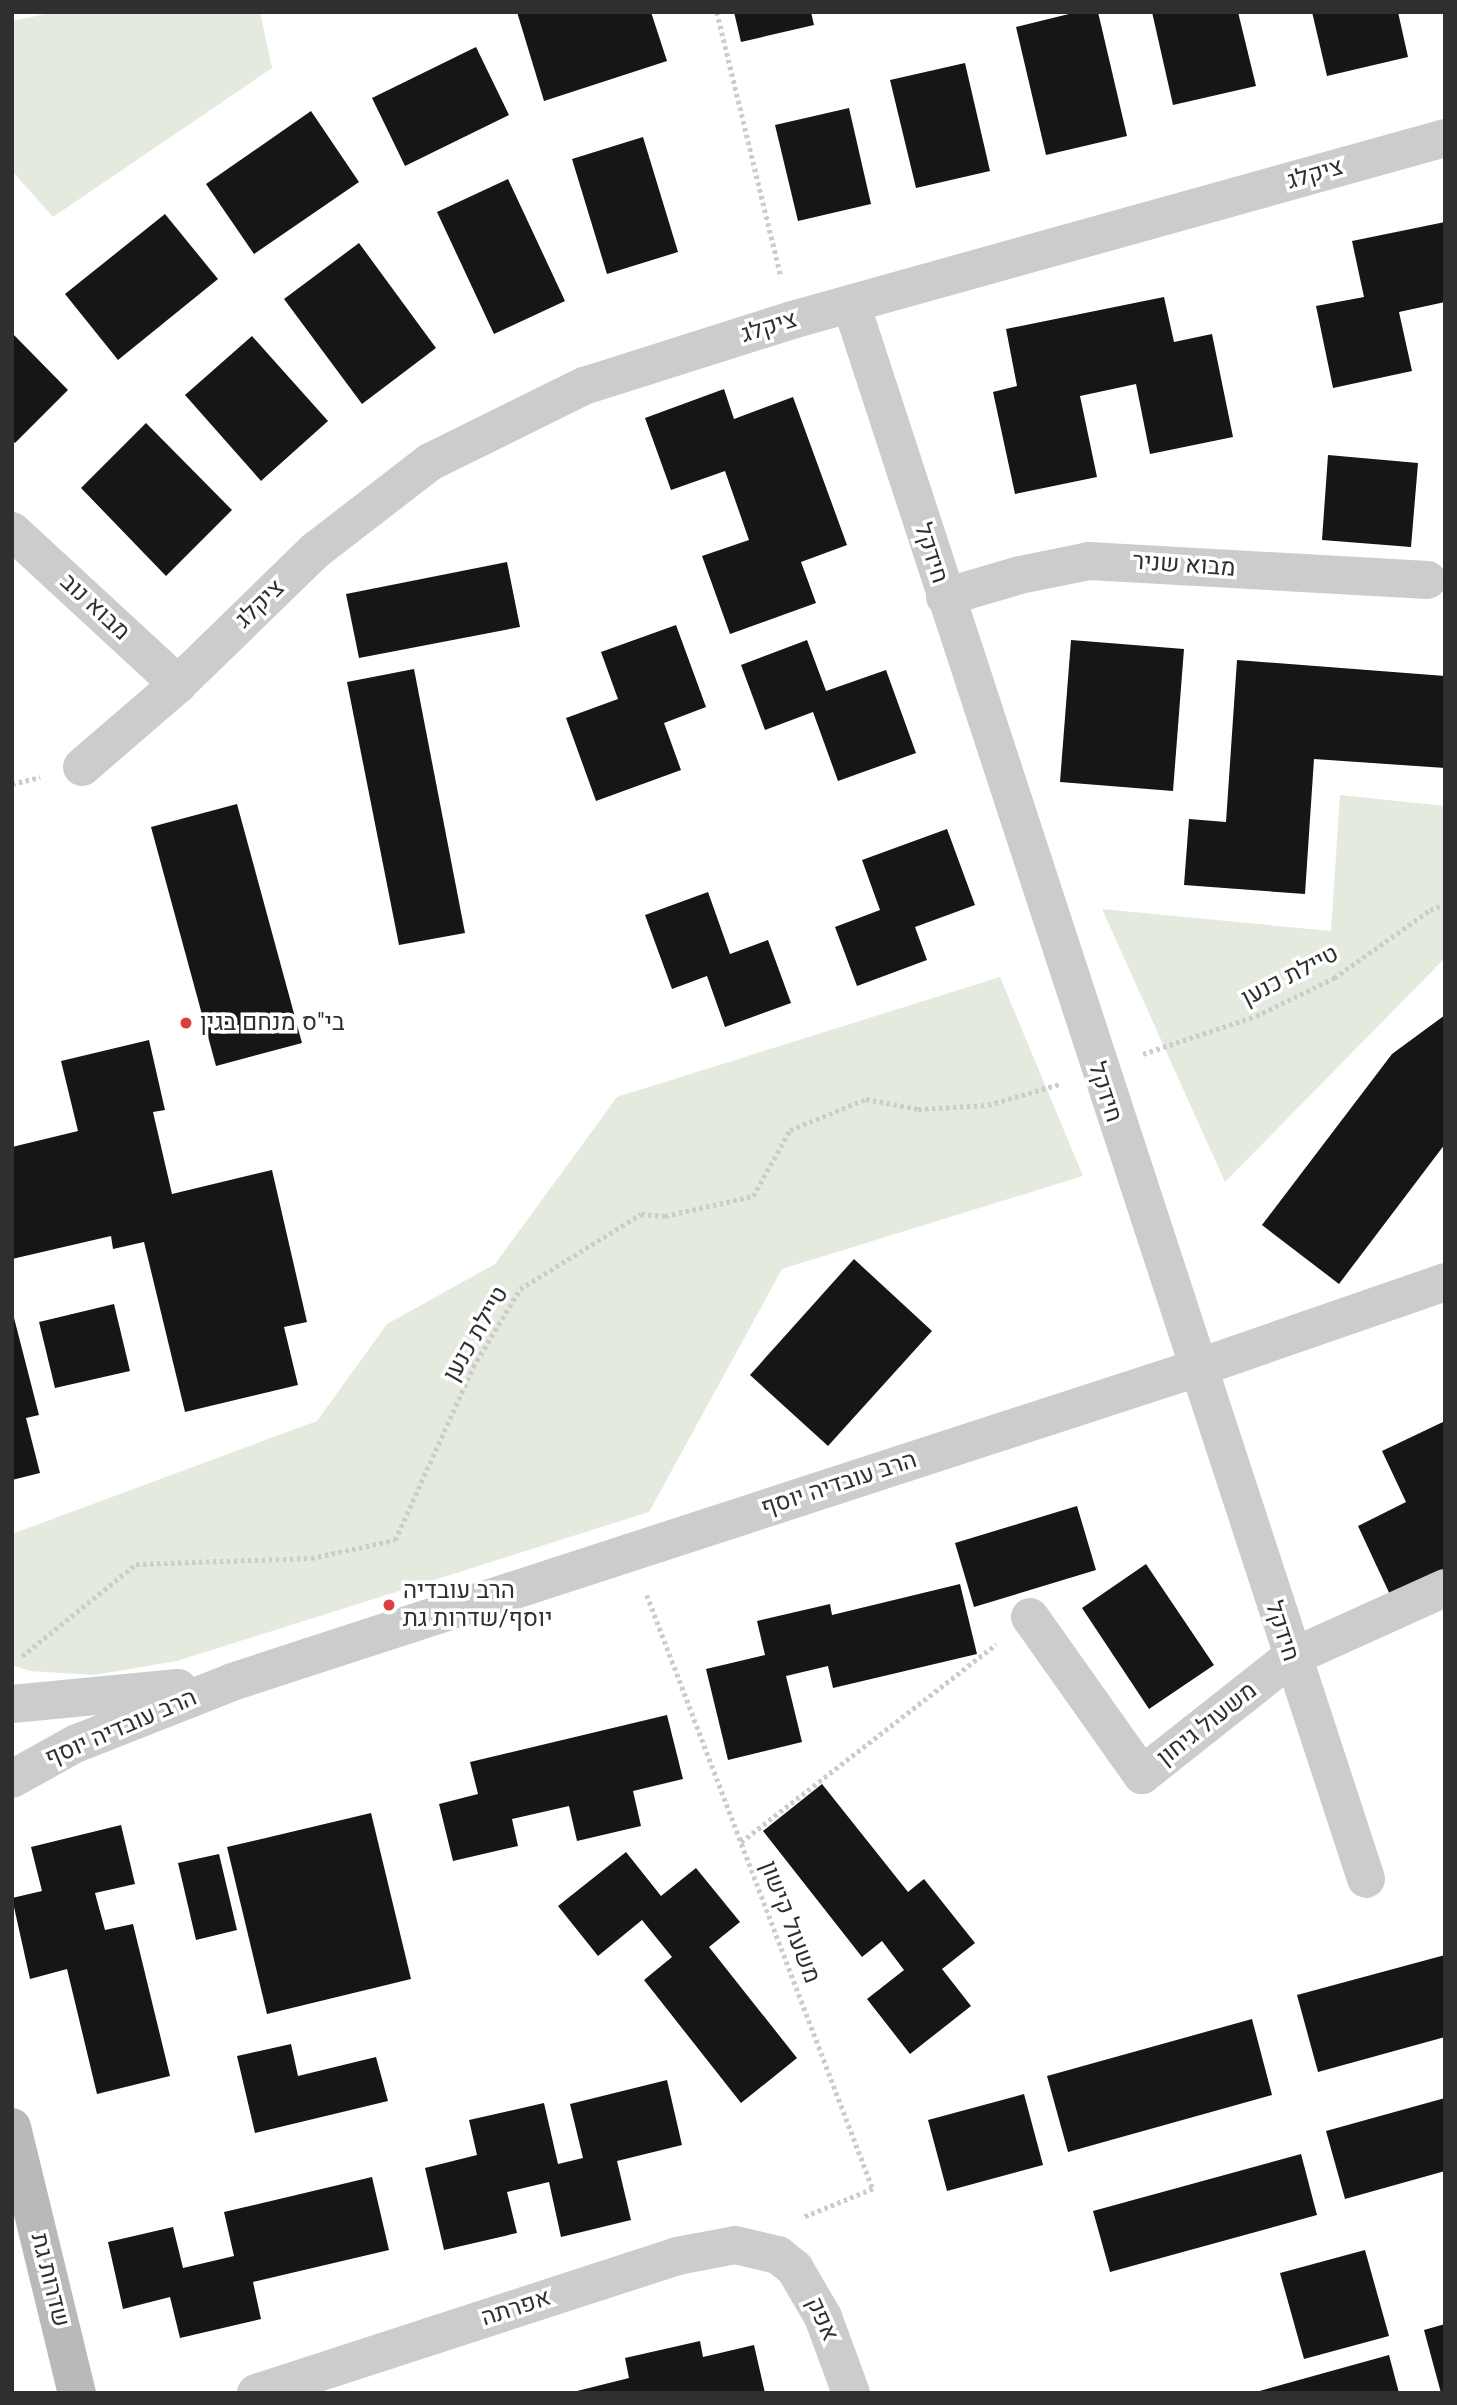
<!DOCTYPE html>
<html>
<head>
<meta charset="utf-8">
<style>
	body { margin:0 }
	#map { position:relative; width:1457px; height:2405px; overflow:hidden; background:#fff; font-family:Roboto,Heebo,sans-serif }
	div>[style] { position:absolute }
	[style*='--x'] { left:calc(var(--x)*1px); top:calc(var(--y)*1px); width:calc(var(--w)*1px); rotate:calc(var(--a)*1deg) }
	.green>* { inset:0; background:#e4ebde }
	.building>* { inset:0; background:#161616 }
	.path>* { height:4.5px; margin-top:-2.25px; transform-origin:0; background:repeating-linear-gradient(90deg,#ccc 0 3.5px,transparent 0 7px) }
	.street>* { height:38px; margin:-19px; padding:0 19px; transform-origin:19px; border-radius:19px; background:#ccc }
	.secondary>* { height:38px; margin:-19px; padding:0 19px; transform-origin:19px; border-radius:19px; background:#b9b9b9 }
	.dots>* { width:19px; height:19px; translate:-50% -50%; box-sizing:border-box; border:4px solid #fff; border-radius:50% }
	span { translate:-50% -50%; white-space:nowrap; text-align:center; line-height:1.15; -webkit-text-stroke:7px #fff; paint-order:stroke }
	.street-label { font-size:24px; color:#2f2f2f }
	.poi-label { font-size:24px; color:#2f2f2f }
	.left { translate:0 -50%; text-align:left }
	.frame { position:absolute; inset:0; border:14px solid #2f2f2f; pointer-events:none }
</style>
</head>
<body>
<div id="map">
	<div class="green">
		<i style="clip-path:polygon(55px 12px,260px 12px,272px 68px,53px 217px,12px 171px,12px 21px)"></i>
		<i style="clip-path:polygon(1340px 795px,1445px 806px,1445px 958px,1225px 1182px,1102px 909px,1331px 931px)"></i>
		<i style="clip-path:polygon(1000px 977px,1083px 1176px,782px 1269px,649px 1512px,177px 1661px,94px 1675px,30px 1671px,12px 1665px,12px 1534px,317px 1421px,387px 1324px,495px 1264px,617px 1097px)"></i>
	</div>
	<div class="building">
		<i style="clip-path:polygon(517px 12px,651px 12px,667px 61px,544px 101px)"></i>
		<i style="clip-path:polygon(734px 12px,811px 12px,814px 25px,741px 42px)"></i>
		<i style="clip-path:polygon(1077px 12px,1098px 12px,1127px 136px,1046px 155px,1016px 27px)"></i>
		<i style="clip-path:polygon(1152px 12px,1238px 12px,1256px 86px,1173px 105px)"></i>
		<i style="clip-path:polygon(1312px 12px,1398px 12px,1408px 57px,1327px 76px)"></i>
		<i style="clip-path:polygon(476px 47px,509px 115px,405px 166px,372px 98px)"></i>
		<i style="clip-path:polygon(965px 63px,990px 171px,916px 188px,890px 80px)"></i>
		<i style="clip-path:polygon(849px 108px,871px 204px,798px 221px,775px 125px)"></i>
		<i style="clip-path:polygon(311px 111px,359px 182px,254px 254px,206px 184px)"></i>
		<i style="clip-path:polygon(643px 137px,678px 252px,607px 274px,572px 159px)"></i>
		<i style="clip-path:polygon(508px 179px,565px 301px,494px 334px,437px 212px)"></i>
		<i style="clip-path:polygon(165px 214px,218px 279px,118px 360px,65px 294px)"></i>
		<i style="clip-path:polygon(1445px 222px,1445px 302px,1399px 312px,1412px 371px,1333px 388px,1316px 306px,1364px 297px,1352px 241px)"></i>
		<i style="clip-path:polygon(359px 243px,436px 348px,362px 404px,284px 299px)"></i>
		<i style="clip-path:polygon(1164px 297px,1174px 342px,1212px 334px,1233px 437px,1150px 454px,1136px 384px,1080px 396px,1097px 477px,1015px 494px,993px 392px,1017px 386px,1006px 329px)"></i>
		<i style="clip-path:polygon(12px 333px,68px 390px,15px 443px,12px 440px)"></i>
		<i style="clip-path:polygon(252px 336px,328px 421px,261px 481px,185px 395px)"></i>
		<i style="clip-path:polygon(724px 389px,734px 419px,793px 397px,847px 545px,801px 562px,816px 603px,730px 634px,702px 556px,749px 540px,725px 471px,671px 490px,645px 418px)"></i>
		<i style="clip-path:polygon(146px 423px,232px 510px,166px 576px,81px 488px)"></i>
		<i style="clip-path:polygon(1328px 455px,1418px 463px,1411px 547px,1322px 540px)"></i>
		<i style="clip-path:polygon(507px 562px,520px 627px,359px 658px,346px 594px)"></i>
		<i style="clip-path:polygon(676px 625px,706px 707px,664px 723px,681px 770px,596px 801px,566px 718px,618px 699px,601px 652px)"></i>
		<i style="clip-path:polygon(807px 640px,826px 691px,886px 670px,916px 753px,838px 781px,813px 712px,765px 730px,741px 665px)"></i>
		<i style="clip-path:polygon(1071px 640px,1184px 649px,1173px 791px,1060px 782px)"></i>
		<i style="clip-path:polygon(1237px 660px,1445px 676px,1445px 768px,1314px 759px,1305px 894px,1184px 885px,1189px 819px,1226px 822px)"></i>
		<i style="clip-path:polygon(414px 669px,465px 933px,399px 945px,347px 682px)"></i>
		<i style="clip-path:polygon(237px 804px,302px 1043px,216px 1066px,151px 827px)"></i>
		<i style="clip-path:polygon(947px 829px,975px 905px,915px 927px,927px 960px,857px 986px,835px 927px,880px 910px,862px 860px)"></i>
		<i style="clip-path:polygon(708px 892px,730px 954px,768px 940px,791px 1003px,725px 1027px,707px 976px,672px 989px,645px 915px)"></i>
		<i style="clip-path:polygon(1445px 1015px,1445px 1144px,1339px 1284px,1262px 1225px,1392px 1054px)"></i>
		<i style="clip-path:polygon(149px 1040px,165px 1110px,153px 1112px,172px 1194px,272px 1170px,307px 1322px,284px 1327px,298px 1385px,185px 1412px,144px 1242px,113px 1249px,111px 1236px,12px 1259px,12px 1147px,78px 1131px,61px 1061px)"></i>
		<i style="clip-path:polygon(854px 1259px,932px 1331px,828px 1446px,750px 1375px)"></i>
		<i style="clip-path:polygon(114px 1304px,130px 1371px,55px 1388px,39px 1322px)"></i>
		<i style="clip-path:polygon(12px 1310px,39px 1415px,26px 1418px,40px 1473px,12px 1480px)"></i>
		<i style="clip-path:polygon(1445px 1421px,1445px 1573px,1392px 1599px,1358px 1526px,1406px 1502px,1382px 1451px)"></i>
		<i style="clip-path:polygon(1077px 1506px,1096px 1570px,974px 1607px,955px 1543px)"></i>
		<i style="clip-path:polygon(1146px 1564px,1214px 1665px,1149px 1709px,1082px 1608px)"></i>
		<i style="clip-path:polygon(960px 1584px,977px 1654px,833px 1688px,828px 1666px,786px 1676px,802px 1742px,728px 1760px,706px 1669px,765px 1655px,757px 1621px,830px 1604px,832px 1615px)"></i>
		<i style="clip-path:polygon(667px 1715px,683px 1779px,633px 1791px,641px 1826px,577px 1841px,569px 1806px,512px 1819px,518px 1846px,453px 1861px,439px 1804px,478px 1794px,470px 1762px)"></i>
		<i style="clip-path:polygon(822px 1784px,908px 1892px,924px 1879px,975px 1943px,942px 1969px,971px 2006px,910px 2054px,867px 1999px,904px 1970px,882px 1941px,862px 1957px,763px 1831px)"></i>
		<i style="clip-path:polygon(371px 1813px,411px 1979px,267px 2014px,227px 1847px)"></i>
		<i style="clip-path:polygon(121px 1825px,135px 1884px,95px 1893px,105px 1930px,133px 1924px,170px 2076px,97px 2094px,67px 1969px,30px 1979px,12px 1898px,42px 1891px,31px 1847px)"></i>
		<i style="clip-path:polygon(626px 1852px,661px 1896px,696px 1868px,740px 1922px,709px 1947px,797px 2058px,741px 2103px,644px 1980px,672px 1957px,642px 1920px,598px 1956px,558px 1906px)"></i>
		<i style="clip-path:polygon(219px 1854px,237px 1930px,196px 1940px,178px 1863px)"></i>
		<i style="clip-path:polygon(1445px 1955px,1445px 2037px,1318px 2072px,1297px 1995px)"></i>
		<i style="clip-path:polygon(1252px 2019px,1272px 2095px,1068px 2152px,1047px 2076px)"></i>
		<i style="clip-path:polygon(291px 2044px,298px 2076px,376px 2057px,388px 2101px,255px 2133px,237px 2056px)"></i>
		<i style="clip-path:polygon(667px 2080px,682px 2145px,617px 2161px,631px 2220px,561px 2237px,549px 2182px,507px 2192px,517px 2233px,444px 2250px,425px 2168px,477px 2155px,469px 2120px,544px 2103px,558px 2164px,583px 2158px,570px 2104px)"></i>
		<i style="clip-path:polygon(1024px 2094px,1043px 2165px,947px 2191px,928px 2120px)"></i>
		<i style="clip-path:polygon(1445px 2098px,1445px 2171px,1345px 2199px,1326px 2131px)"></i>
		<i style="clip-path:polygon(1301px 2154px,1317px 2215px,1110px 2272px,1093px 2211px)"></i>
		<i style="clip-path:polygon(372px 2177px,389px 2250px,253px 2282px,261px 2319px,180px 2338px,170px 2297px,123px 2309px,108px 2242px,173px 2227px,183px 2268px,234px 2256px,224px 2212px)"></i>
		<i style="clip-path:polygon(1365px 2250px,1389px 2336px,1304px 2359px,1280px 2273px)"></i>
		<i style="clip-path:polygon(1445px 2324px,1445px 2393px,1441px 2393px,1424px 2330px)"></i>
		<i style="clip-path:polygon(700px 2341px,703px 2357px,754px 2345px,765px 2393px,569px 2393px,629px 2378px,625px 2358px)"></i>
		<i style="clip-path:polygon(1389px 2355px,1399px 2393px,1256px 2393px,1256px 2392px)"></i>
	</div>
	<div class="path">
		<i style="--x:717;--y:12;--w:273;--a:76.4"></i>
		<i style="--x:12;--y:784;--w:29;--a:-14"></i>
		<i style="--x:1143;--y:1054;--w:119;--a:-18.6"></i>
		<i style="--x:1256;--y:1016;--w:87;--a:-26"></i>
		<i style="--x:1334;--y:978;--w:118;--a:-35.3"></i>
		<i style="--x:1430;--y:910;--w:16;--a:-22"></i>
		<i style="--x:647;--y:1595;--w:636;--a:69.17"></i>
		<i style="--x:873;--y:2189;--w:77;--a:157.8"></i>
		<i style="--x:22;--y:1656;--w:146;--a:-38.9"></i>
		<i style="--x:136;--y:1564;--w:175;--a:-2"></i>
		<i style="--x:311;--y:1558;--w:86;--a:-12.1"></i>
		<i style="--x:395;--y:1540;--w:190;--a:-65.7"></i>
		<i style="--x:473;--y:1367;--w:91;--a:-58.9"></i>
		<i style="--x:520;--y:1289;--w:142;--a:-31.8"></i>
		<i style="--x:641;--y:1214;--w:24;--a:5"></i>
		<i style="--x:665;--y:1216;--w:90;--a:-12.8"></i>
		<i style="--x:753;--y:1196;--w:76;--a:-60.7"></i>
		<i style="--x:790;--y:1130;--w:82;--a:-22.2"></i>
		<i style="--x:866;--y:1099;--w:53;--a:10.9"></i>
		<i style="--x:918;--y:1109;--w:70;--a:-3.3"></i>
		<i style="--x:988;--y:1105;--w:75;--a:-16.3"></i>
		<i style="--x:741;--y:1842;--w:323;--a:-37.8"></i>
	</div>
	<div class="street">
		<i style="--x:851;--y:304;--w:1657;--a:71.89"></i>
		<i style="--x:12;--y:531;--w:226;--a:42.7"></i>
		<i style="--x:945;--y:597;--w:78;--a:-16.3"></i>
		<i style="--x:1020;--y:575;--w:70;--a:-11.5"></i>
		<i style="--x:1089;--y:561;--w:339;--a:3.2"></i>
		<i style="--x:82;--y:767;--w:127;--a:-40.8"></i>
		<i style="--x:178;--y:684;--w:192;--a:-44.2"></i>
		<i style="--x:316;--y:550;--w:144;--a:-37.7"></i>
		<i style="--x:430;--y:462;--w:172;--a:-26.3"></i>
		<i style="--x:584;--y:386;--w:218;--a:-17.6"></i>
		<i style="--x:792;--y:320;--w:678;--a:-15.57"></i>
		<i style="--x:1030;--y:1617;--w:194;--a:54.7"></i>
		<i style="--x:1142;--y:1775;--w:189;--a:-38.3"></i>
		<i style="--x:1290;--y:1658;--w:170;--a:-24.3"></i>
		<i style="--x:12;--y:1704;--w:167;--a:-5.5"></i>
		<i style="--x:12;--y:1779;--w:72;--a:-29.1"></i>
		<i style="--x:75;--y:1744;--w:169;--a:-21.5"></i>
		<i style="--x:232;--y:1682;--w:1015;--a:-18.02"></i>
		<i style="--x:1197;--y:1368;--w:262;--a:-19.1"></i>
		<i style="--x:256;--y:2393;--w:443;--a:-18"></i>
		<i style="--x:677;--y:2256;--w:59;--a:-10.7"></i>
		<i style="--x:735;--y:2245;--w:44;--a:13.1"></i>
		<i style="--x:778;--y:2255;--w:22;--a:39"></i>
		<i style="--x:795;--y:2269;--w:56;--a:59.7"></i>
		<i style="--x:823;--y:2317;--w:81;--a:69.8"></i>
	</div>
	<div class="secondary">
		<i style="--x:12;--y:2127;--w:274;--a:76.3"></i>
	</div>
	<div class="dots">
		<i style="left:186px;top:1023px;background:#d84041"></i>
		<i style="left:389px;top:1605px;background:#d84041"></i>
	</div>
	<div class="street-label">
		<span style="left:1315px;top:174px;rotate:-16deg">ציקלג</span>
		<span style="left:769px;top:327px;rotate:-17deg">ציקלג</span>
		<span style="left:931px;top:553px;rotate:72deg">חידקל</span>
		<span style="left:1184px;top:565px;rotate:4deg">מבוא שניר</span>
		<span style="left:260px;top:604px;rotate:-44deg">ציקלג</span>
		<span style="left:95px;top:607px;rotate:43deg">מבוא נוב</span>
		<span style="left:1290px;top:976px;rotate:-27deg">טיילת כנען</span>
		<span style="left:1105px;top:1092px;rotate:72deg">חידקל</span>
		<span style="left:476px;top:1334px;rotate:-60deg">טיילת כנען</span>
		<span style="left:839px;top:1484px;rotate:-18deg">הרב עובדיה יוסף</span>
		<span style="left:1282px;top:1631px;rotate:72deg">חידקל</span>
		<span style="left:1207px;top:1724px;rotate:-38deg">משעול גיחון</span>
		<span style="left:121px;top:1728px;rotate:-23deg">הרב עובדיה יוסף</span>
		<span style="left:790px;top:1922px;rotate:69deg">משעול קישון</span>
		<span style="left:50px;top:2280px;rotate:76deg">שדרות גת</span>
		<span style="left:516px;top:2308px;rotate:-18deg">אפרתה</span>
		<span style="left:822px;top:2319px;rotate:66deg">אפק</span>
	</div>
	<div class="poi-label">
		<span class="left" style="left:200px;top:1023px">בי"ס מנחם בגין</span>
		<span class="left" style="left:403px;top:1605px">הרב עובדיה<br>יוסף/שדרות גת</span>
	</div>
	<div class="frame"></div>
</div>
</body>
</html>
